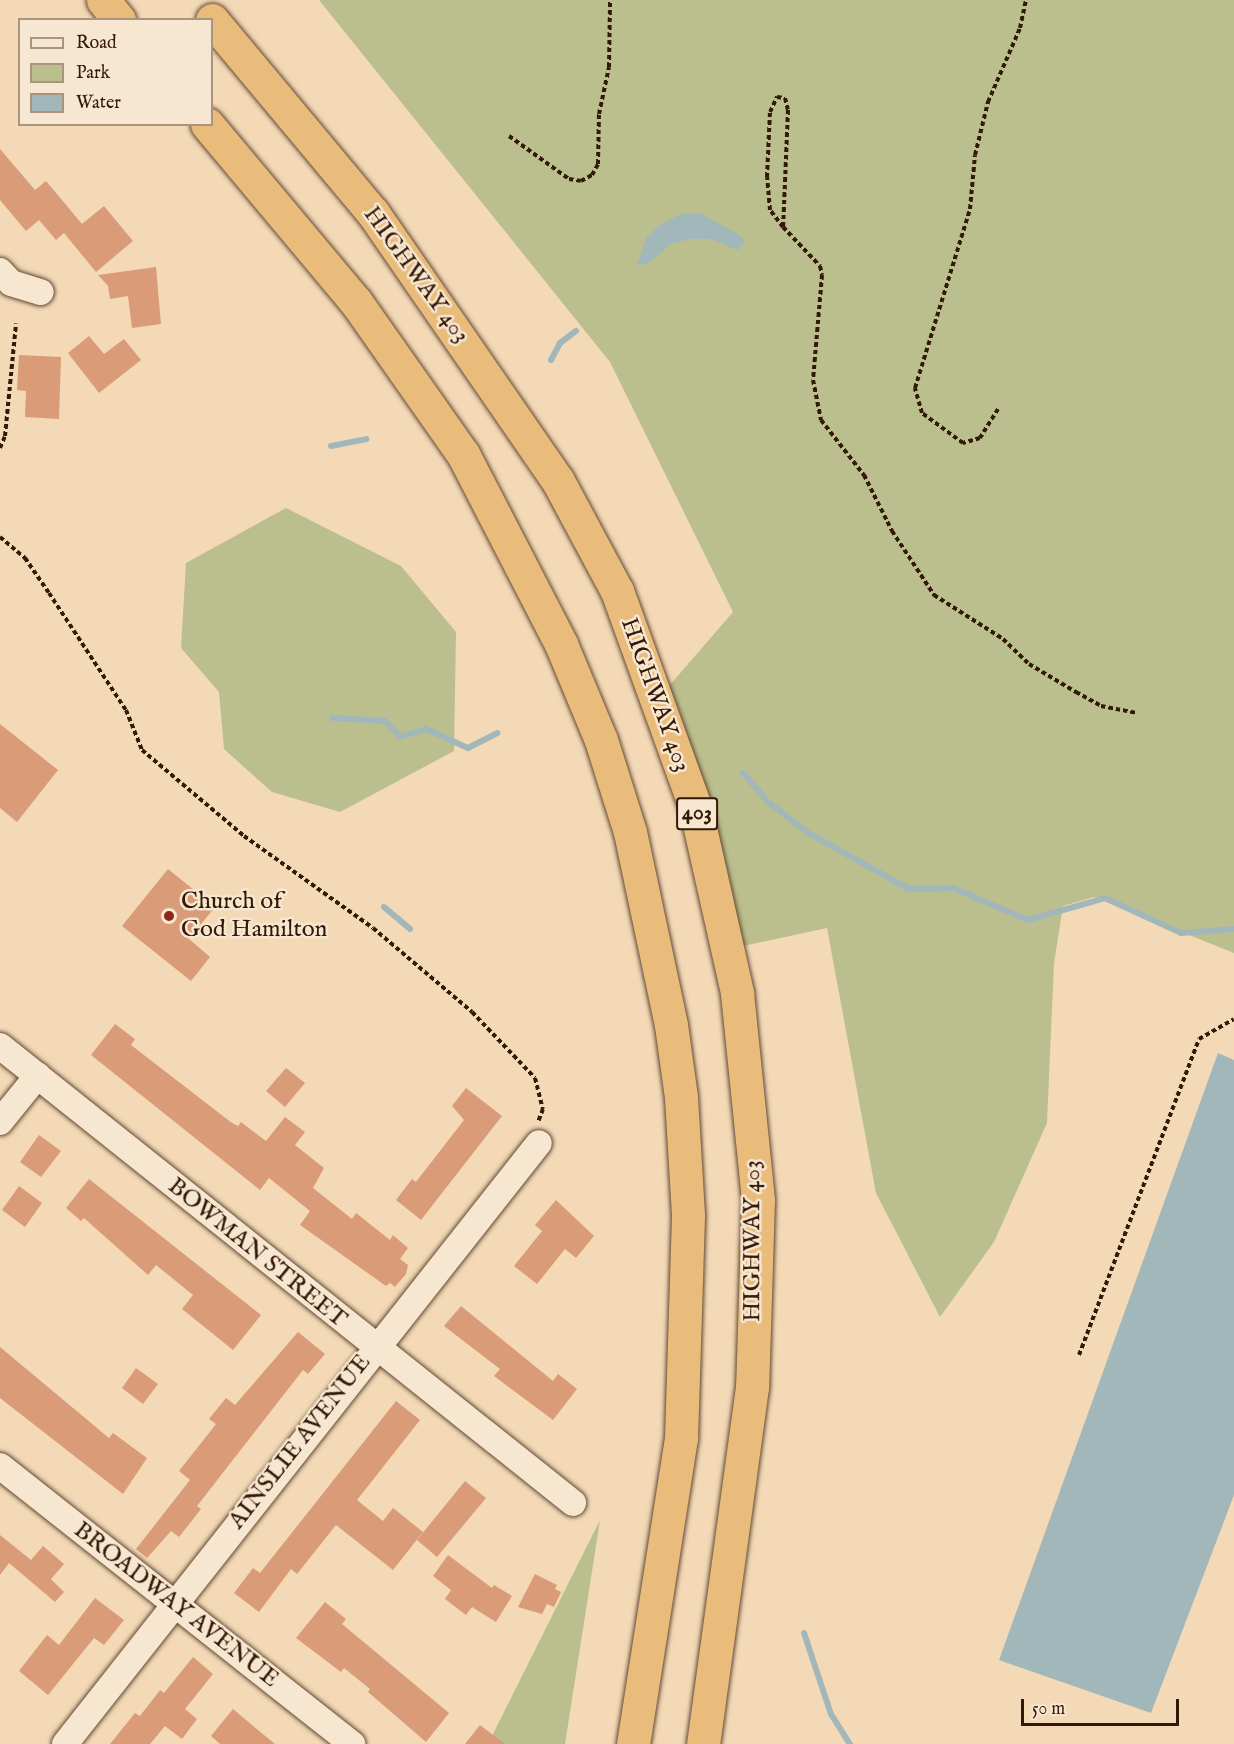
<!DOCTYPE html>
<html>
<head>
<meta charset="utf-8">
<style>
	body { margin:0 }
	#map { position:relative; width:1234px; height:1744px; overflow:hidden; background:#f3d9b6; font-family:"IM FELL English",serif }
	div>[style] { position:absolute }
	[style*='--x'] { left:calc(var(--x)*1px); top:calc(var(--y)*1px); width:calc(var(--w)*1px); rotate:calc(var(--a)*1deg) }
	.green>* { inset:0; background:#bbbf8d }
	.water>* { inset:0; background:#a1b7ba }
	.stream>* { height:6px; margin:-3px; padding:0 3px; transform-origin:3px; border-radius:3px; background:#a1b7ba }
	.building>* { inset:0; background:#da9b78 }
	.path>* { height:4px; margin-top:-2px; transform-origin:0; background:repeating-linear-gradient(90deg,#331908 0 4.5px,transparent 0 7.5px) }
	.roads { filter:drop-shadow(0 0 2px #634934) drop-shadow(0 0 2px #634934) }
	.minor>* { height:26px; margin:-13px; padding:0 13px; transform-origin:13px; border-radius:13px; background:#f7e6d0 }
	.highway>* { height:33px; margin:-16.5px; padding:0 16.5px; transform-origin:16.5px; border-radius:16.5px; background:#eabc7b }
	.dots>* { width:16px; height:16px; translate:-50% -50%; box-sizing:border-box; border:3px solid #f7e6d0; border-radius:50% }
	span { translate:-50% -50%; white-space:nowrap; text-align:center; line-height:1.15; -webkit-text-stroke:5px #f7e6d0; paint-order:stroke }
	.shield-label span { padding:2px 4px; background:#f7e6d0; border:2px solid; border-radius:4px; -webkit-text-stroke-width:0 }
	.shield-label { font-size:22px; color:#331908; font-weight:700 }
	.street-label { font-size:24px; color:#331908 }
	.poi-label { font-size:24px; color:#331908 }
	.left { translate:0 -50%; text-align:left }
	.legend { position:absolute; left:18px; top:18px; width:195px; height:108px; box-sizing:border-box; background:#f7e6d0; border:2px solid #a99480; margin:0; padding:8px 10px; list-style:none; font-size:18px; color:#331908 }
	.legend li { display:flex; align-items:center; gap:12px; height:30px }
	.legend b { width:30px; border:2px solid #a99480 }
	.scale { position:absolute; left:1021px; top:1699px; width:158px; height:27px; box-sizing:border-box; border:3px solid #331908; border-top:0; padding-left:8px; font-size:18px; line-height:21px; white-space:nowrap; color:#331908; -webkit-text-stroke:4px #f7e6d0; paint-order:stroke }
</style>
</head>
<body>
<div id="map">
	<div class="green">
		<i style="clip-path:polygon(319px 0,1234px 0,1234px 953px,1094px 897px,1063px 906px,1054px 963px,1047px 1123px,994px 1242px,940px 1317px,876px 1193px,827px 928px,743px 946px,717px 831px,669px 686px,733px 612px,610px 362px)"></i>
		<i style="clip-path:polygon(286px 508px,401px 566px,456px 632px,454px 751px,340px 812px,272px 792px,224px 749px,219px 692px,181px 648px,186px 563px)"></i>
		<i style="clip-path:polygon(600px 1520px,565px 1744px,488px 1744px)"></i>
	</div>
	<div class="water">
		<i style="clip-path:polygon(682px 213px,702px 214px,741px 236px,745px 243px,738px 250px,710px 239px,690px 239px,671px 244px,647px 264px,637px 265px,646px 238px,658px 226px)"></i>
		<i style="clip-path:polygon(1218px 1053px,1234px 1060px,1234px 1495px,1151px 1713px,999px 1660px)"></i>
	</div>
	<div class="stream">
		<i style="--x:551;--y:360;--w:19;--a:-62"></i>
		<i style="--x:560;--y:343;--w:20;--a:-37"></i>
		<i style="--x:331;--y:446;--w:36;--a:-11"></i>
		<i style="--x:333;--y:718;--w:52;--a:3.3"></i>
		<i style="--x:385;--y:721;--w:22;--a:47"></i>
		<i style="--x:400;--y:737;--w:27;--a:-17"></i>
		<i style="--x:426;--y:729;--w:46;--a:24.3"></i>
		<i style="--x:468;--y:748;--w:33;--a:-27"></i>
		<i style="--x:743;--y:773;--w:38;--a:49"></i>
		<i style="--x:768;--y:802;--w:53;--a:37.3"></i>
		<i style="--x:810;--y:834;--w:113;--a:29.1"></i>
		<i style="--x:909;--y:889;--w:44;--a:-1.3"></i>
		<i style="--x:953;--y:888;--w:82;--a:23.1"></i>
		<i style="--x:1028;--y:920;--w:80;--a:-15.9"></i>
		<i style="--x:1105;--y:898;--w:84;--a:24.7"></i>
		<i style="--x:1181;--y:933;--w:53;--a:-4.3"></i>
		<i style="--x:384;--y:907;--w:34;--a:40"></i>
		<i style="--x:804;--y:1633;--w:85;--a:71.6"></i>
		<i style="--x:831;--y:1714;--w:36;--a:58"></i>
	</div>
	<div class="building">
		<i style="clip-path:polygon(0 149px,35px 190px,46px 181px,82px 224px,104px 206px,133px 241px,96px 272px,64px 233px,56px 240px,39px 220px,26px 231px,0 200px)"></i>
		<i style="clip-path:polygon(156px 267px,161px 324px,132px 328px,128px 296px,110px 299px,108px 286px,98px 275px)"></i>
		<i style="clip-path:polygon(89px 336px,104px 354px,124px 339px,141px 360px,99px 393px,68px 353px)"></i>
		<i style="clip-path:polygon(19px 355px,61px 357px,59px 419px,25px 417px,26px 391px,17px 390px)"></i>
		<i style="clip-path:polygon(0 724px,58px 770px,17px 822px,0 808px)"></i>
		<i style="clip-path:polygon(168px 869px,215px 907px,189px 939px,210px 957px,191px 981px,122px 926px)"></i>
		<i style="clip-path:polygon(115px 1024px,135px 1039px,131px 1045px,232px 1123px,238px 1126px,241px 1122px,266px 1141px,285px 1117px,305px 1132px,295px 1145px,324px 1168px,313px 1188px,352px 1219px,356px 1213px,390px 1240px,393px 1235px,408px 1248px,400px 1259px,408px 1265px,406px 1274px,395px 1287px,390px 1283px,386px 1286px,300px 1225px,310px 1211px,269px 1178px,260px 1190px,91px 1055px)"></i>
		<i style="clip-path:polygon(286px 1068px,305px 1083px,285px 1107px,266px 1091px)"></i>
		<i style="clip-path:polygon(466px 1088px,502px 1116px,421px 1220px,396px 1200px,412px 1179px,416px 1182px,464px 1120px,452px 1106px)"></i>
		<i style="clip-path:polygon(39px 1135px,61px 1151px,41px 1177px,20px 1162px)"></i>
		<i style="clip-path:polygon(89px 1179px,261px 1315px,233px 1350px,182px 1309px,193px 1295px,156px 1265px,148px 1275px,84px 1218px,81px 1221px,66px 1208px)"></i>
		<i style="clip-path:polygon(19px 1186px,42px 1203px,25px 1227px,2px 1210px)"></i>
		<i style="clip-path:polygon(556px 1200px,594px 1236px,576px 1258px,565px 1249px,537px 1284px,514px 1266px,542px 1231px,535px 1225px)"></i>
		<i style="clip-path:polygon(461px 1306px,553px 1381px,558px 1374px,577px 1389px,553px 1420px,494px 1376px,500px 1369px,444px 1326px)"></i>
		<i style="clip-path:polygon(298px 1332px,325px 1354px,308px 1374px,303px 1370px,197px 1506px,201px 1509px,179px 1537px,171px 1531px,147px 1558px,136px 1549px,190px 1480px,179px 1471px,216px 1424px,209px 1419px,226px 1398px,235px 1405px)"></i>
		<i style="clip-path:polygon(0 1347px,109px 1438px,113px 1433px,147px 1458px,123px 1494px,0 1398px)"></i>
		<i style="clip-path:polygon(136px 1368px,158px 1384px,143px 1404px,122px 1388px)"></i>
		<i style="clip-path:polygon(396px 1401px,420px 1420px,357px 1500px,383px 1521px,393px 1508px,423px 1532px,393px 1570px,336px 1525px,297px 1574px,291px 1569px,259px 1612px,234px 1593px,253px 1568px,260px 1573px)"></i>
		<i style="clip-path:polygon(465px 1481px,486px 1498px,437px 1557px,417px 1540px)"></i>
		<i style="clip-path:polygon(0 1535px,31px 1560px,43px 1546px,64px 1564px,51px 1579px,64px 1592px,55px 1602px,9px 1563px,0 1575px)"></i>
		<i style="clip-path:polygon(448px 1555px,492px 1588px,494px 1585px,512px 1596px,496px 1622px,472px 1607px,466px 1615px,445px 1599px,451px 1590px,433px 1576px)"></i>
		<i style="clip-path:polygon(535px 1574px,557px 1585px,555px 1589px,561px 1592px,554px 1607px,547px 1604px,542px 1614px,518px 1607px)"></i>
		<i style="clip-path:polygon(95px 1598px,124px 1620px,104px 1645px,94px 1638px,48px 1695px,19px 1671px,47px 1635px,59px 1645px)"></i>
		<i style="clip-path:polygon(325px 1602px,346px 1619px,342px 1624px,449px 1713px,426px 1742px,368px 1692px,370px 1689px,344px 1668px,341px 1672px,296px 1638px)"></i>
		<i style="clip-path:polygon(193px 1657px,213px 1674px,185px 1709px,197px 1719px,182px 1739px,165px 1726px,150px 1744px,110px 1744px,135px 1713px,140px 1716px,160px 1690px,164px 1693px)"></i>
		<i style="clip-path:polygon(233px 1709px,252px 1725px,275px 1744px,220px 1744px,211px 1736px)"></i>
		<i style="clip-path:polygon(480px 1725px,505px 1744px,465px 1744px)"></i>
	</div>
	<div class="path">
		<i style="--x:509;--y:136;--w:74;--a:35.6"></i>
		<i style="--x:569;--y:179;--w:12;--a:9"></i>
		<i style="--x:581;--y:181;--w:13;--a:-29"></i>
		<i style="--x:592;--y:175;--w:13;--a:-61"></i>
		<i style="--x:598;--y:164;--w:50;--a:-88.9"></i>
		<i style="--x:599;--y:114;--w:48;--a:-78"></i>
		<i style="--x:609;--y:67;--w:67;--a:-89.1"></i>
		<i style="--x:783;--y:227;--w:21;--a:-127"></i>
		<i style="--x:770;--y:210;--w:33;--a:-95"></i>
		<i style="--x:767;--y:177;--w:65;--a:-87.4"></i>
		<i style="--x:770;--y:112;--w:17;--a:-65"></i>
		<i style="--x:777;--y:97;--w:8;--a:7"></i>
		<i style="--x:785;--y:98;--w:12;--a:76"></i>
		<i style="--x:788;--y:110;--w:117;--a:92.4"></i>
		<i style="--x:783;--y:227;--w:54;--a:46.5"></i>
		<i style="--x:820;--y:266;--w:9;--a:77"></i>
		<i style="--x:822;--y:275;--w:105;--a:94.9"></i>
		<i style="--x:813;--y:380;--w:41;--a:78.7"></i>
		<i style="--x:821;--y:420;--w:70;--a:52"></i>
		<i style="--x:864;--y:475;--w:63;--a:63.4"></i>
		<i style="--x:892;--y:531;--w:77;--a:56.7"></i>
		<i style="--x:934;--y:595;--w:82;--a:32.5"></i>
		<i style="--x:1003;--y:639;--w:36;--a:44"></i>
		<i style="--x:1029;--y:664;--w:55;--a:30.8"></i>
		<i style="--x:1076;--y:692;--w:29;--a:29"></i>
		<i style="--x:1101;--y:706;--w:36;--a:11"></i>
		<i style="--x:998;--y:409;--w:34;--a:122"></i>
		<i style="--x:980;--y:438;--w:18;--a:164"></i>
		<i style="--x:963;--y:443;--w:51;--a:-143.8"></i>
		<i style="--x:922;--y:413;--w:26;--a:-106"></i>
		<i style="--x:915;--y:388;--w:187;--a:-72.9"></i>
		<i style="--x:970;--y:209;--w:54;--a:-84.7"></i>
		<i style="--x:975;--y:155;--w:55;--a:-76.2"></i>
		<i style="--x:988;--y:102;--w:81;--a:-66.6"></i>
		<i style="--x:1020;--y:28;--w:29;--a:-78"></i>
		<i style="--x:0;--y:448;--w:13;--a:-67"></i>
		<i style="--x:5;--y:436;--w:113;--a:-84.4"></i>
		<i style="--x:0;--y:537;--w:33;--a:40"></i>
		<i style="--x:25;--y:558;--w:42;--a:55.6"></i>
		<i style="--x:49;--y:593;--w:140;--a:56.7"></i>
		<i style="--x:126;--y:710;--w:43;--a:68.2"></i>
		<i style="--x:142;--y:750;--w:133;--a:40.1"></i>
		<i style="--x:244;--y:836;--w:158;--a:35.5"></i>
		<i style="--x:373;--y:928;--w:130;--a:40.3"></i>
		<i style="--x:472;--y:1012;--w:91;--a:46.3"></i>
		<i style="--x:535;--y:1078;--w:32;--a:76"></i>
		<i style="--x:543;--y:1109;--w:14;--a:111"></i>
		<i style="--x:1079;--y:1355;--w:338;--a:-69.2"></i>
		<i style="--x:1199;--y:1039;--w:40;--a:-29.7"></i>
	</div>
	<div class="roads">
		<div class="minor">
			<i style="--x:0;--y:271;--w:16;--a:47"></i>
			<i style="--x:11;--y:283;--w:31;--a:17"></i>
			<i style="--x:0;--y:1046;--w:733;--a:38.57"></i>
			<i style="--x:0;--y:1122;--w:60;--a:-51"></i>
			<i style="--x:0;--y:1466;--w:449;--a:38.3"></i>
			<i style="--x:65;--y:1744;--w:765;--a:-51.74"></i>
		</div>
		<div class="highway">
			<i style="--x:103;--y:0;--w:26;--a:51"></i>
			<i style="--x:212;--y:20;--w:251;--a:50.2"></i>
			<i style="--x:373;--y:213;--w:326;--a:55.4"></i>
			<i style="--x:558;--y:481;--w:125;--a:61.8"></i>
			<i style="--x:617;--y:591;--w:229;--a:70.1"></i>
			<i style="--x:695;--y:806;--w:192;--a:77.3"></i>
			<i style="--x:737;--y:993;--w:208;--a:84.2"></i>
			<i style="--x:758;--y:1200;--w:187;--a:91.8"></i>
			<i style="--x:752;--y:1387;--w:360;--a:97.8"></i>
			<i style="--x:207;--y:124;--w:232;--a:50.1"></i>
			<i style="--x:356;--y:302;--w:186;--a:54.9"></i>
			<i style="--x:463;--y:454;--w:214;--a:62.7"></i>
			<i style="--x:561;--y:644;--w:104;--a:67.4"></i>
			<i style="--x:601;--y:740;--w:96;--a:72.5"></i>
			<i style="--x:630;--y:832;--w:197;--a:78"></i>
			<i style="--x:671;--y:1025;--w:73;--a:82.1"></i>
			<i style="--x:681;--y:1097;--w:119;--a:86.6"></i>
			<i style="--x:688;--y:1216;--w:222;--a:91.8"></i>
			<i style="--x:681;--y:1438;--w:310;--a:98.9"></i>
		</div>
	</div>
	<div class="dots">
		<i style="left:169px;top:916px;background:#8f2418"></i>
	</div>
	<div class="shield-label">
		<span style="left:697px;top:814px">403</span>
	</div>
	<div class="street-label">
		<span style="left:416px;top:275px;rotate:54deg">HIGHWAY 403</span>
		<span style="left:655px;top:695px;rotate:70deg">HIGHWAY 403</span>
		<span style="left:753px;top:1241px;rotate:-90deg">HIGHWAY 403</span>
		<span style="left:257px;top:1253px;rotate:39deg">BOWMAN STREET</span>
		<span style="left:300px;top:1442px;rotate:-52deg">AINSLIE AVENUE</span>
		<span style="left:176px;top:1605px;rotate:38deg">BROADWAY AVENUE</span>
	</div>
	<div class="poi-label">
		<span class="left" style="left:181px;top:916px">Church of<br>God Hamilton</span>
	</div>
	<ul class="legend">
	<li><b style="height:8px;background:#f7e6d0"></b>Road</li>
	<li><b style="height:16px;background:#bbbf8d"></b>Park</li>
	<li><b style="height:16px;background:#a1b7ba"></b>Water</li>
	</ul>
	<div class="scale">50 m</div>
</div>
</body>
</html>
